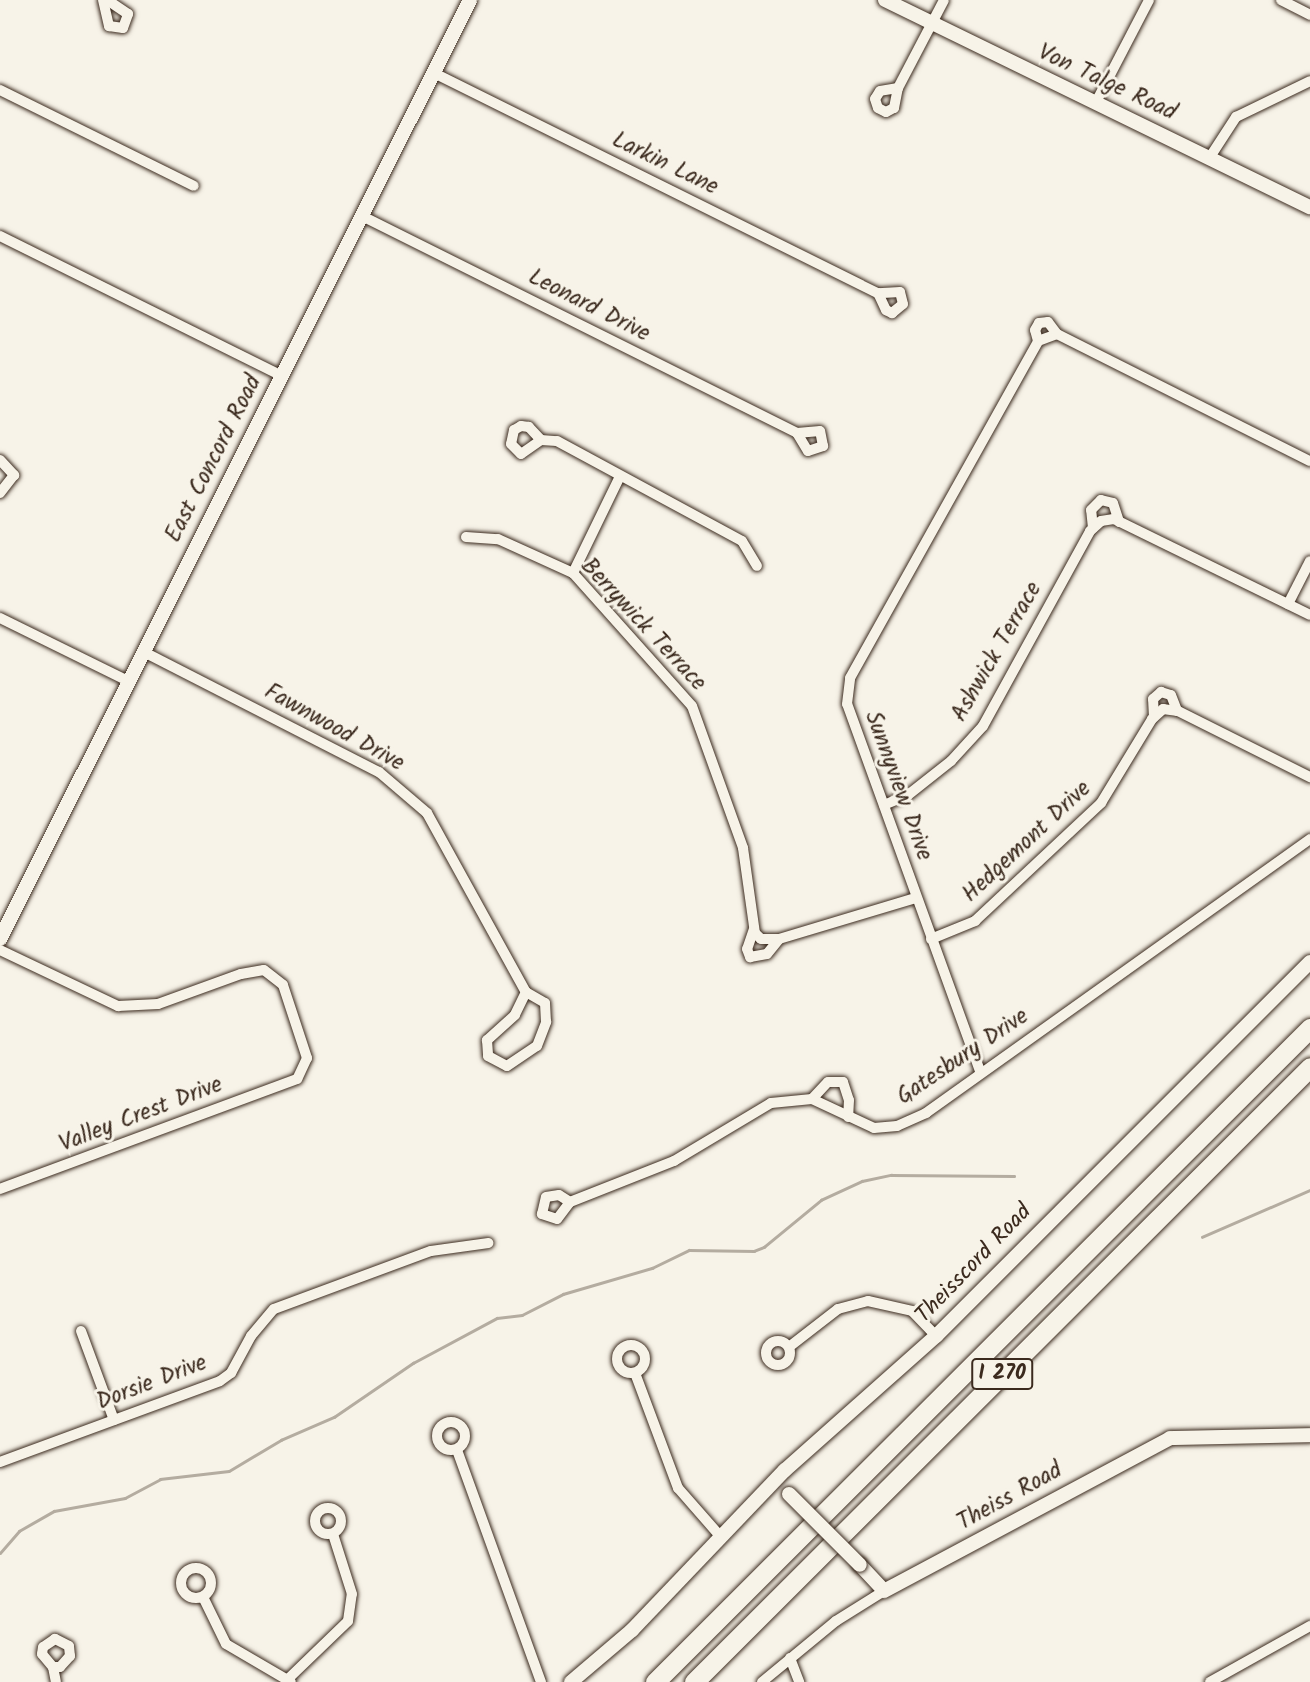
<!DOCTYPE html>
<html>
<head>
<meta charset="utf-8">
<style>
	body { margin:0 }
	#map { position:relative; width:1310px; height:1682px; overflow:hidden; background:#f7f3e8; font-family:Kalam,sans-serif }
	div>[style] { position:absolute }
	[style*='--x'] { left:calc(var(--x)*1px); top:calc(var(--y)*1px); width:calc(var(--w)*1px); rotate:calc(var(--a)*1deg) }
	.stream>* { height:2.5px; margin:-1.25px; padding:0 1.25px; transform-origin:1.25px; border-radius:1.25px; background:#b4aca0 }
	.roads { filter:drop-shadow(0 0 2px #3b2a1e) drop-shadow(0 0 2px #3b2a1e) }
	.street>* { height:10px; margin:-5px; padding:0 5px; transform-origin:5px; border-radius:5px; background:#f7f3e8 }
	.street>.ring { margin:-5px; padding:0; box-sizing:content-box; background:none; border:10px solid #f7f3e8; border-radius:50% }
	.secondary>* { height:14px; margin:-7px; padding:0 7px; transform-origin:7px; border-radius:7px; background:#f7f3e8 }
	.highway>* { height:19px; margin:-9.5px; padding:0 9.5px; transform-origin:9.5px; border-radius:9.5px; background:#f7f3e8 }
	.bridges { filter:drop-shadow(0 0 2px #3b2a1e) drop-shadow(0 0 2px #3b2a1e) }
	.secondary-bridge>* { height:14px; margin:-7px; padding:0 7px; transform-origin:7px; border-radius:7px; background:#f7f3e8 }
	span { translate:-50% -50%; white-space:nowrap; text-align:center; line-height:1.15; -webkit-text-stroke:6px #f7f3e8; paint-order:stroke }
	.shield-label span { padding:2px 5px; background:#f7f3e8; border:2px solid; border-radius:5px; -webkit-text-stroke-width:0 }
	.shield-label { font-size:21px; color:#3b2a1e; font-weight:700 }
	.street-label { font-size:23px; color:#3b2a1e }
</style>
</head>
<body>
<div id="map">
	<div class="stream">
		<i style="--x:1202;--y:1237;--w:118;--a:-23.5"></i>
		<i style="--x:0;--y:1553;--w:29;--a:-49"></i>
		<i style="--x:19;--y:1531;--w:40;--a:-29.7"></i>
		<i style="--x:54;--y:1511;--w:72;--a:-10.4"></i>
		<i style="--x:125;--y:1498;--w:40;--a:-28"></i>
		<i style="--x:160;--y:1479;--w:69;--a:-6.6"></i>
		<i style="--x:229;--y:1471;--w:61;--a:-30.8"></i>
		<i style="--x:281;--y:1440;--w:58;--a:-23.5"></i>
		<i style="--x:334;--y:1417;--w:96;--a:-34.4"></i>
		<i style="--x:413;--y:1363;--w:95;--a:-28.2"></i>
		<i style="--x:497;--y:1318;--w:25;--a:-7"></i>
		<i style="--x:522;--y:1315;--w:46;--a:-27.1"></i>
		<i style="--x:563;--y:1294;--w:93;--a:-16.3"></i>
		<i style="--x:652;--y:1268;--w:41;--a:-25.9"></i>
		<i style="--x:689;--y:1250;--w:65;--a:0.9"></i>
		<i style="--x:754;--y:1251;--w:11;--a:-22"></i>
		<i style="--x:764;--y:1247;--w:74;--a:-39.5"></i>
		<i style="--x:821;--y:1200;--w:45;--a:-24.9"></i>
		<i style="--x:862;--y:1181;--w:30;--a:-12"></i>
		<i style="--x:891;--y:1175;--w:123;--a:0.5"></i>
	</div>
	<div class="roads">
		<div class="street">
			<i style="--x:103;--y:0;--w:27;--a:77"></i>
			<i style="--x:109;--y:26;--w:14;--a:8"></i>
			<i style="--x:123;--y:28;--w:15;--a:-70"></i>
			<i style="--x:128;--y:14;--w:25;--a:-146"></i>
			<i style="--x:1281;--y:0;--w:33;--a:27"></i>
			<i style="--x:434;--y:73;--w:496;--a:26.4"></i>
			<i style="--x:878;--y:293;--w:19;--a:65"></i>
			<i style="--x:886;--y:310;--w:7;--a:27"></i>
			<i style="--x:892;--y:313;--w:14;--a:-39"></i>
			<i style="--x:903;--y:304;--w:12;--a:-104"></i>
			<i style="--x:900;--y:292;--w:22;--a:177"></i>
			<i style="--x:898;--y:88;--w:18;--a:171"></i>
			<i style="--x:880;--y:91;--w:9;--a:122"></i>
			<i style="--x:875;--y:99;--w:9;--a:72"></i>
			<i style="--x:878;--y:108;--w:9;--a:27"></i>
			<i style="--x:886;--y:112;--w:9;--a:-27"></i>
			<i style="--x:894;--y:108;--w:20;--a:-79"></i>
			<i style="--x:898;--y:88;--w:99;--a:-62.4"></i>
			<i style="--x:0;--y:90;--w:216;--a:26.3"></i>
			<i style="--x:1096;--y:102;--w:115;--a:-62.5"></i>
			<i style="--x:1210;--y:157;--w:48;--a:-57"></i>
			<i style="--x:1236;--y:117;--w:82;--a:-25.9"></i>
			<i style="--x:362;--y:216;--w:486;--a:26.5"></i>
			<i style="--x:797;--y:433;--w:21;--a:59"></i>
			<i style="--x:808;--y:451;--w:16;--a:-18"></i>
			<i style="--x:823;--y:446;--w:15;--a:-101"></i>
			<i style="--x:820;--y:431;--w:23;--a:175"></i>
			<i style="--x:0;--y:236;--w:315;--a:26.4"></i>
			<i style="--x:1038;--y:341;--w:11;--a:-105"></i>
			<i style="--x:1035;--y:330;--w:8;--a:-60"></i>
			<i style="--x:1039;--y:323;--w:9;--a:-6"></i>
			<i style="--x:1048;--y:322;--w:15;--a:53"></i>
			<i style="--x:541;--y:440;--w:18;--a:-133"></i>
			<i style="--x:529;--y:427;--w:8;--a:-173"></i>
			<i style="--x:521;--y:426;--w:8;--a:150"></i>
			<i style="--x:514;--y:430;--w:14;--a:102"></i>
			<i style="--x:511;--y:444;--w:14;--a:45"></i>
			<i style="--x:521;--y:454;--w:24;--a:-35"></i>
			<i style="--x:541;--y:440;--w:16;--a:4"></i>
			<i style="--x:557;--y:441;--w:210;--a:28.4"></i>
			<i style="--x:742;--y:541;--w:29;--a:59"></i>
			<i style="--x:0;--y:460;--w:21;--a:47"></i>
			<i style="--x:14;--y:475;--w:23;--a:128"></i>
			<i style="--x:1093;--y:528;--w:18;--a:-96"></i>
			<i style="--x:1091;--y:510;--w:14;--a:-45"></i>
			<i style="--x:1101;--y:500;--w:12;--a:14"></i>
			<i style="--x:1113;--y:503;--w:20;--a:72"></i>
			<i style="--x:466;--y:537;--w:32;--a:4"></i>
			<i style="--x:498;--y:539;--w:82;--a:24.4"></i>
			<i style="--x:573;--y:573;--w:178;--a:48.2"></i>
			<i style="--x:692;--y:706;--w:151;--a:70.2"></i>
			<i style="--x:743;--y:848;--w:86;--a:82"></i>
			<i style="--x:755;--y:933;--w:8;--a:45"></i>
			<i style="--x:761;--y:939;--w:18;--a:0"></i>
			<i style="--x:779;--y:939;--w:143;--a:-16.7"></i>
			<i style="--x:573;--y:573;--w:108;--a:-64.1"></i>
			<i style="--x:1288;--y:604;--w:48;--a:-62.9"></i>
			<i style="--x:0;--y:618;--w:145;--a:26.2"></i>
			<i style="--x:144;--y:652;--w:264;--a:27.1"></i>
			<i style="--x:379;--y:772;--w:63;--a:40.5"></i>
			<i style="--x:427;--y:813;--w:205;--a:61.1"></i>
			<i style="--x:526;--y:992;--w:25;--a:116"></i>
			<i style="--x:515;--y:1015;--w:38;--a:138"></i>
			<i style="--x:487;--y:1040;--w:16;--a:86"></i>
			<i style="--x:488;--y:1056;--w:21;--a:28"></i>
			<i style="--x:507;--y:1066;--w:36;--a:-34"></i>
			<i style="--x:537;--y:1046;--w:26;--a:-69"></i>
			<i style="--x:546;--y:1022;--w:19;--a:-93"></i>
			<i style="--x:545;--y:1003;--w:22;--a:-150"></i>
			<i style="--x:1154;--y:717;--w:18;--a:-93"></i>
			<i style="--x:1153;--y:699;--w:11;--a:-41"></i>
			<i style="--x:1161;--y:692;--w:10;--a:17"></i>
			<i style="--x:1171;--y:695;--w:17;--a:69"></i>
			<i style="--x:884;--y:805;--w:26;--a:-23"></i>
			<i style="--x:908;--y:795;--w:55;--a:-38.3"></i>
			<i style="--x:951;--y:761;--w:47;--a:-47.6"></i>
			<i style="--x:983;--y:726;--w:222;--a:-61.2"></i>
			<i style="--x:1090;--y:531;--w:15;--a:-42"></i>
			<i style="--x:1101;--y:521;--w:13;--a:-9"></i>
			<i style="--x:1114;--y:519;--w:218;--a:26.1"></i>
			<i style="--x:754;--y:929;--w:21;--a:109"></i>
			<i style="--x:747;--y:949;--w:9;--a:69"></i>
			<i style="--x:750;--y:957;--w:17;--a:-10"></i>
			<i style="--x:767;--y:954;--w:19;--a:-51"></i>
			<i style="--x:931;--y:939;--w:48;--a:-22.2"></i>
			<i style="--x:975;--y:921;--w:173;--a:-43.1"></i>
			<i style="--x:1101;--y:803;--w:98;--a:-58.7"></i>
			<i style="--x:1152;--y:719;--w:15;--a:-42"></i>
			<i style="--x:1163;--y:709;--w:15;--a:8"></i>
			<i style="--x:1178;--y:711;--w:148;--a:26.6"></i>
			<i style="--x:0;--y:950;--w:131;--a:25.4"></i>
			<i style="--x:118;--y:1006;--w:40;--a:-2.9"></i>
			<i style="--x:158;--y:1004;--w:88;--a:-19.9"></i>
			<i style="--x:241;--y:974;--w:23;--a:-10"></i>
			<i style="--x:264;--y:970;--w:24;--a:38"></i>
			<i style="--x:283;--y:985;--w:77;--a:71.8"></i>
			<i style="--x:307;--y:1058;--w:23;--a:115"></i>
			<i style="--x:297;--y:1079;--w:317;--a:159.7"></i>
			<i style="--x:980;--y:1071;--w:390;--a:-109.9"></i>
			<i style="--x:847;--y:704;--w:26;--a:-83"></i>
			<i style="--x:850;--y:678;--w:386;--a:-60.8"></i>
			<i style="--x:1038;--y:341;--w:20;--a:-20"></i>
			<i style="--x:1057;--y:334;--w:283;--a:26.7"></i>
			<i style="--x:812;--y:1099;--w:23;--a:-47"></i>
			<i style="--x:828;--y:1082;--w:15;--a:0"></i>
			<i style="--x:843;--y:1082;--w:19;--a:72"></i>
			<i style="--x:849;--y:1100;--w:17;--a:93"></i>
			<i style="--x:570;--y:1202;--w:21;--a:127"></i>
			<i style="--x:557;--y:1219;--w:16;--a:-162"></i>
			<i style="--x:542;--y:1214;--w:17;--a:-77"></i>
			<i style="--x:546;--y:1197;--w:13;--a:-9"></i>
			<i style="--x:559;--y:1195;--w:13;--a:32"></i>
			<i style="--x:570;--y:1202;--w:112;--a:-21.5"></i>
			<i style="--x:674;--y:1161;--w:113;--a:-30.9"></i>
			<i style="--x:771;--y:1103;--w:41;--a:-5.6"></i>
			<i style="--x:812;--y:1099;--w:68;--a:25.1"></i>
			<i style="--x:874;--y:1128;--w:23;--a:-5"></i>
			<i style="--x:897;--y:1126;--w:32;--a:-24"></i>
			<i style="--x:926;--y:1113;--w:472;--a:-35.5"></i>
			<i style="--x:81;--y:1331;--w:95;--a:69.7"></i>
			<i class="ring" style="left:766px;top:1341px;width:14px;height:14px"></i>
			<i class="ring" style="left:617px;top:1345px;width:18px;height:18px"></i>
			<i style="--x:789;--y:1347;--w:62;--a:-37.8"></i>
			<i style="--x:838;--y:1309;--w:31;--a:-15"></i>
			<i style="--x:868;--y:1301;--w:45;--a:12.8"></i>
			<i style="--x:912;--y:1311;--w:35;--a:46"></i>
			<i style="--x:635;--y:1373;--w:123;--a:69.5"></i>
			<i style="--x:678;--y:1488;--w:64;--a:48.8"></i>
			<i class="ring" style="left:437px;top:1422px;width:18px;height:18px"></i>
			<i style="--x:457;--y:1450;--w:247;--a:70.1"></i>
			<i style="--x:0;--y:1462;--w:234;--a:-20.2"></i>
			<i style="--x:220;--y:1381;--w:14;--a:-36"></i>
			<i style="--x:231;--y:1373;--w:42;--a:-61.6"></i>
			<i style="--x:251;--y:1336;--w:35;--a:-50"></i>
			<i style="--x:274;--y:1309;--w:167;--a:-20.3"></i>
			<i style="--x:431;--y:1251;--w:58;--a:-8"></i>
			<i class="ring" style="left:315px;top:1508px;width:16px;height:16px"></i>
			<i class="ring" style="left:181px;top:1568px;width:20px;height:20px"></i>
			<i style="--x:203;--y:1597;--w:52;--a:63.9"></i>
			<i style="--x:226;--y:1644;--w:75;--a:30.3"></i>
			<i style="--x:790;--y:1658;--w:26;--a:69"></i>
			<i style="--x:53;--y:1667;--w:7;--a:0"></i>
			<i style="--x:60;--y:1667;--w:15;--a:-48"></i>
			<i style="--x:70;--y:1656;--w:10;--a:-96"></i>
			<i style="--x:69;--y:1646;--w:16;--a:-153"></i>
			<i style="--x:55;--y:1639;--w:14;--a:146"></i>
			<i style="--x:43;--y:1647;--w:7;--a:98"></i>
			<i style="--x:42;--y:1654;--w:17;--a:50"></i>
			<i style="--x:53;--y:1667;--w:15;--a:79"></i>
			<i style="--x:289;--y:1678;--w:82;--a:-44"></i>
			<i style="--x:348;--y:1621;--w:27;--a:-82"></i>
			<i style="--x:352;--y:1594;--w:63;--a:-107.6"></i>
			<i style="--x:762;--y:1682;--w:96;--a:-39.5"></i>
			<i style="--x:836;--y:1621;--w:57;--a:-32"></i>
			<i style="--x:1210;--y:1682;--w:115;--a:-29.2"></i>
		</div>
		<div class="secondary">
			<i style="--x:885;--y:0;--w:473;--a:26"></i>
			<i style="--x:0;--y:939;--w:1050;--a:-63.41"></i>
			<i style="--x:860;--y:1565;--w:35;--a:47"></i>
			<i style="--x:884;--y:1591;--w:324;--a:-28.1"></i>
			<i style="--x:1170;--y:1438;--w:140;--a:-1.2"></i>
			<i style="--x:571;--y:1682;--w:80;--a:-40.4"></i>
			<i style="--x:632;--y:1630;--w:221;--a:-46.3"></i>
			<i style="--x:785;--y:1470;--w:202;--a:-41.6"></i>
			<i style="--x:936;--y:1336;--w:529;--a:-45"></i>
		</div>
		<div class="highway">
			<i style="--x:655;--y:1682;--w:926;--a:-44.96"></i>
			<i style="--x:694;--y:1682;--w:870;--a:-44.95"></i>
		</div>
	</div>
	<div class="bridges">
		<div class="secondary-bridge">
			<i style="--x:789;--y:1494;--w:100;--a:45"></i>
		</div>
	</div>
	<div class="shield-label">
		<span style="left:1002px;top:1374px">I 270</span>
	</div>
	<div class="street-label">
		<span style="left:1107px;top:83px;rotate:25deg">Von Talge Road</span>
		<span style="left:665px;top:164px;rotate:26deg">Larkin Lane</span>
		<span style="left:589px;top:306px;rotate:27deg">Leonard Drive</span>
		<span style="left:214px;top:459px;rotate:-63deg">East Concord Road</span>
		<span style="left:643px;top:625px;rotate:47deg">Berrywick Terrace</span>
		<span style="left:997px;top:652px;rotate:-60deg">Ashwick Terrace</span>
		<span style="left:334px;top:728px;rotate:29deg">Fawnwood Drive</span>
		<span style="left:898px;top:786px;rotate:70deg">Sunnyview Drive</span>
		<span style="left:1027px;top:842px;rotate:-43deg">Hedgemont Drive</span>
		<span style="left:963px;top:1057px;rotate:-34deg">Gatesbury Drive</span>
		<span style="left:141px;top:1115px;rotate:-21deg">Valley Crest Drive</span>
		<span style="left:974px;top:1264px;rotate:-46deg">Theisscord Road</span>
		<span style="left:152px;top:1383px;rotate:-21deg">Dorsie Drive</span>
		<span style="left:1010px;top:1497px;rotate:-29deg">Theiss Road</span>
	</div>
</div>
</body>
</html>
